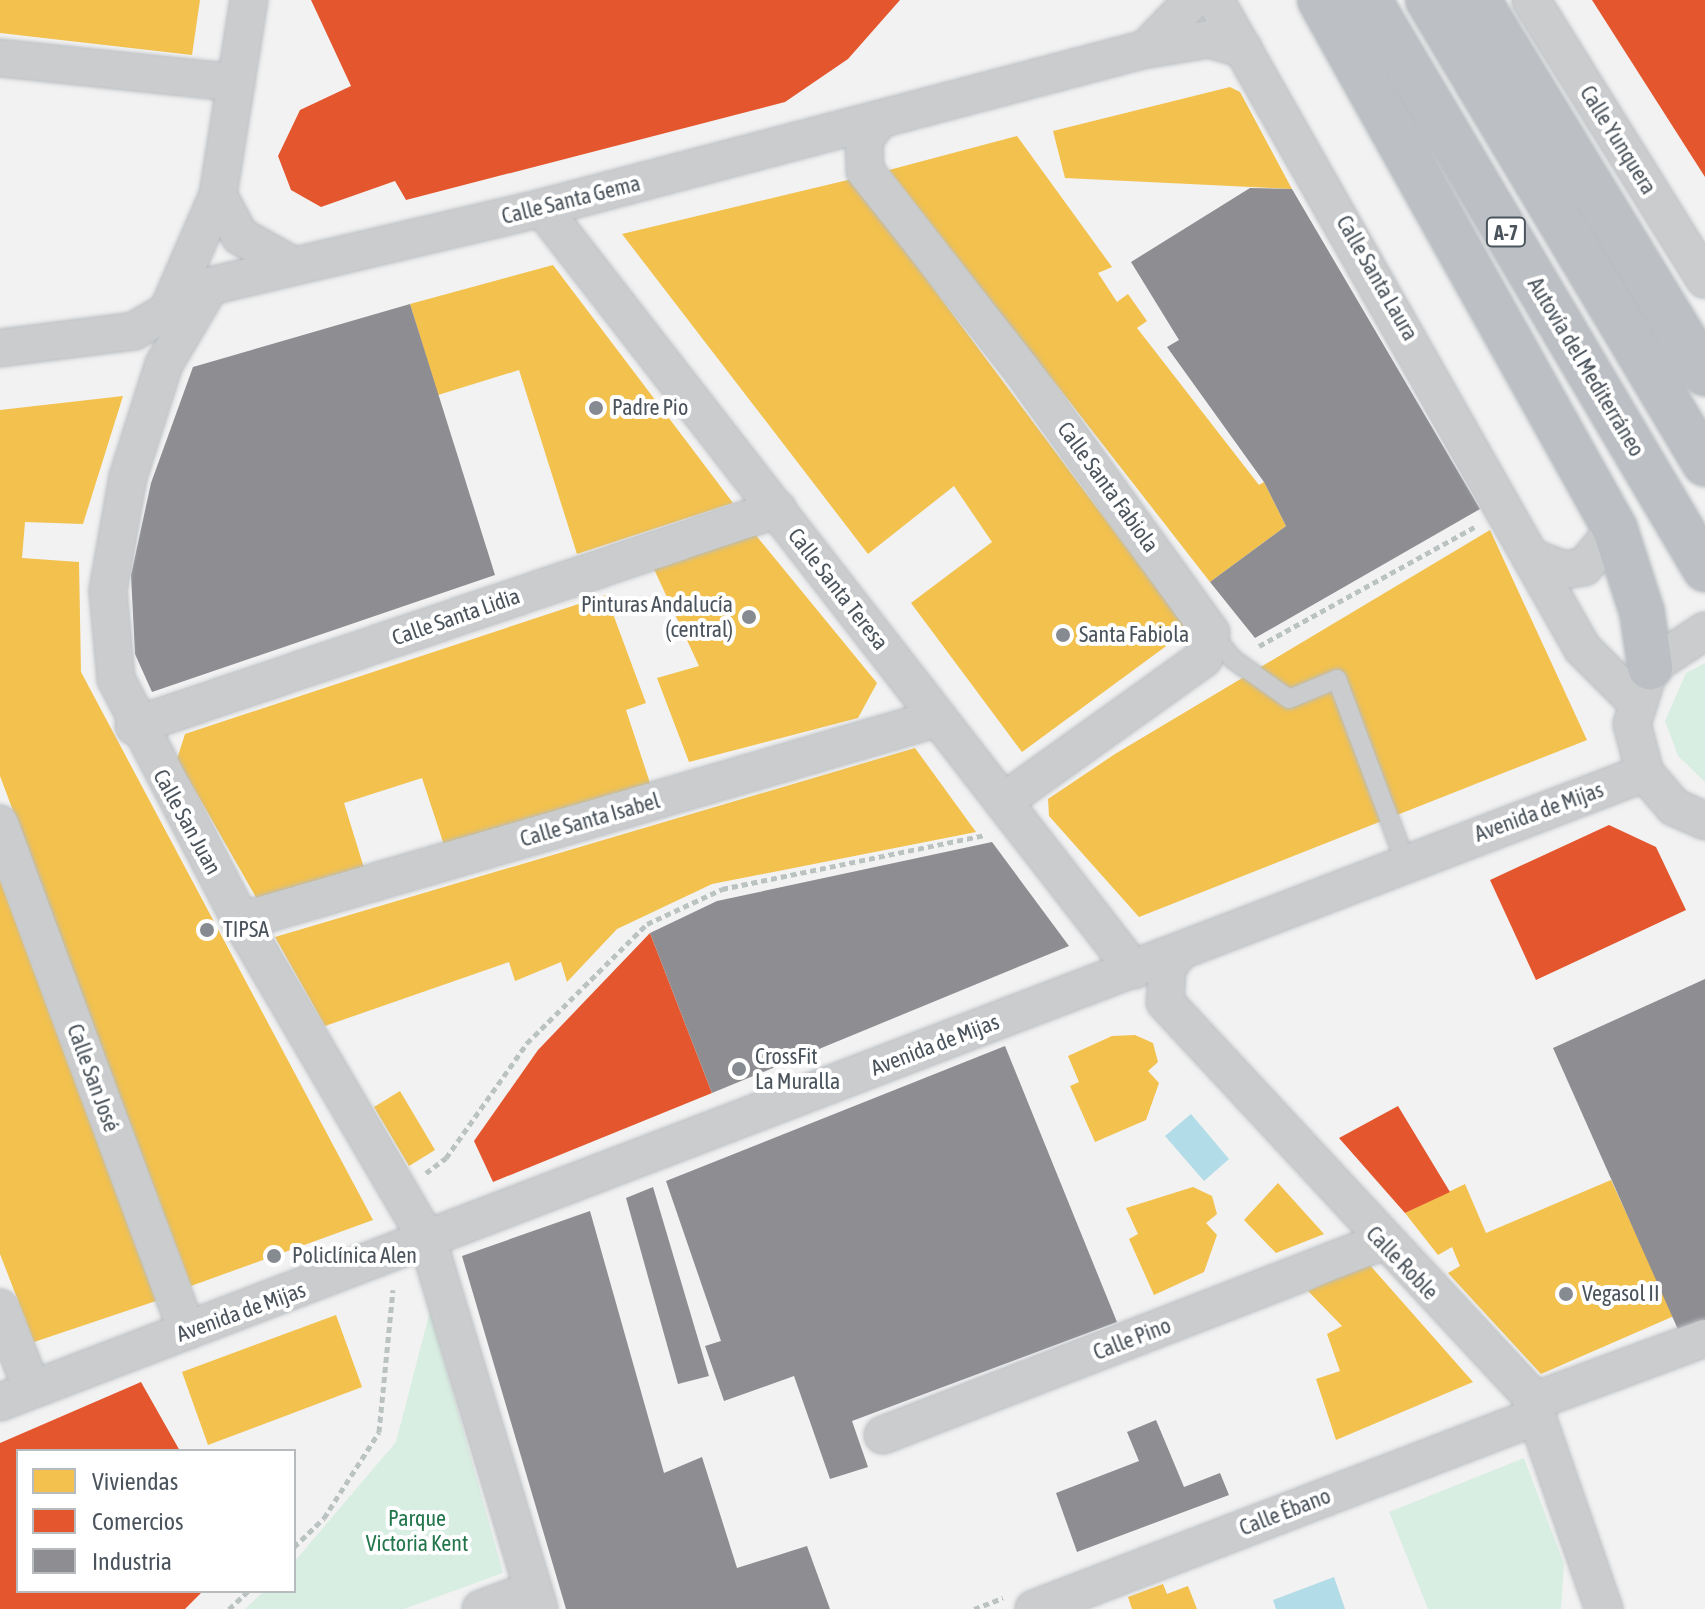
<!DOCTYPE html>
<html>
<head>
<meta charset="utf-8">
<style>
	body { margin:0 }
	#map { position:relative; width:1705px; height:1609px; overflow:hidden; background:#f2f2f2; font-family:"Asap Condensed",sans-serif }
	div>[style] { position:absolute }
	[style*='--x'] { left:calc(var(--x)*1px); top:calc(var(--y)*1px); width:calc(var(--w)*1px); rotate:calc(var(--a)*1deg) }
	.green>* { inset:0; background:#d9eee2 }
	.water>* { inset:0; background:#b2dce7 }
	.homes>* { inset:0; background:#f2c14e }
	.shops>* { inset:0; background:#e4572e }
	.industry>* { inset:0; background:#8d8d92 }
	.path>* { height:5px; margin-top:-2.5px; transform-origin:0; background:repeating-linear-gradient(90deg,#bac3c1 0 6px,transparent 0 10px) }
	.roads { filter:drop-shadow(0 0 2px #b8bcc0) drop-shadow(0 0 2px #b8bcc0) }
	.lane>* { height:18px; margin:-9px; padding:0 9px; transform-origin:9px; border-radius:9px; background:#cacccd }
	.street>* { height:36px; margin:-18px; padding:0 18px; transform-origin:18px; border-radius:18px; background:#cacccd }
	.highway>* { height:44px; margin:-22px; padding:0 22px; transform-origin:22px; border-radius:22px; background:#bcc0c4 }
	.dots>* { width:22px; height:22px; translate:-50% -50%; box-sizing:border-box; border:4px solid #fff; border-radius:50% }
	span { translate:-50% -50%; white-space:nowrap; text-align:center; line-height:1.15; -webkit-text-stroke:8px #fff; paint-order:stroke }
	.shield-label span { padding:2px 6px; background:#fff; border:2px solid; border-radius:6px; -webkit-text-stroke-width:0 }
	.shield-label { font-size:20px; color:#4b545c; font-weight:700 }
	.street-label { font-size:22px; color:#4b545c }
	.poi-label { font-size:22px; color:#4b545c }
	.left { translate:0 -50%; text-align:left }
	.right { translate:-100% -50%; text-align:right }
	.park-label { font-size:22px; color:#23764c }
	.legend { position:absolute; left:16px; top:1449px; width:280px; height:144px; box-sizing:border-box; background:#fff; border:2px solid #b7bbbe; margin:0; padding:10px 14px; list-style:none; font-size:24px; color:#4b545c }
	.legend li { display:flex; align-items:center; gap:16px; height:40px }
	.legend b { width:40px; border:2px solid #b7bbbe }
</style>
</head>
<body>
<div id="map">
	<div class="green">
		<i style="clip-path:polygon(1705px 663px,1705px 782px,1678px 756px,1665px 721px,1686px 673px)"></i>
		<i style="clip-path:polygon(430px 1311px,503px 1573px,404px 1609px,245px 1609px,264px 1591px,294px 1591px,294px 1562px,396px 1442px)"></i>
		<i style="clip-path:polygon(1524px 1458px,1564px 1564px,1561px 1609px,1428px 1609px,1389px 1512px)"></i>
	</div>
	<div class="water">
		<i style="clip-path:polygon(1191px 1114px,1229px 1159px,1204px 1181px,1165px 1136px)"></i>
		<i style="clip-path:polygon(1334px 1577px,1345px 1609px,1276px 1609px,1273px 1600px)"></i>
	</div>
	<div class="homes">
		<i style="clip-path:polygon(0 0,200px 0,192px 55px,0 33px)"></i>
		<i style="clip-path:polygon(1230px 87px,1240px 92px,1292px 189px,1065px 178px,1053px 131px)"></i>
		<i style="clip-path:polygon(1017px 136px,1112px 267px,1098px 273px,1117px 302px,1128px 294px,1147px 321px,1137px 328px,1259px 485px,1264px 482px,1286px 526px,1210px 582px,889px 170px)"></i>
		<i style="clip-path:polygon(852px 179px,1188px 630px,1022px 752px,911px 603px,992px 542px,954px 486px,868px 554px,622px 234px)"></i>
		<i style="clip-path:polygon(553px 265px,690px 446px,733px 503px,577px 554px,519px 370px,438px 395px,410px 304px)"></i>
		<i style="clip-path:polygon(123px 396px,83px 524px,25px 522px,22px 558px,79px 562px,81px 672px,373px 1220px,191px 1286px,0 776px,0 410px)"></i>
		<i style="clip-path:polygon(1490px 530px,1587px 740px,1139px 917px,1049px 816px,1048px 799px,1115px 754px)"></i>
		<i style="clip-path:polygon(754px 533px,877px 683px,858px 718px,689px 762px,657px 678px,699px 666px,653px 567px)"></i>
		<i style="clip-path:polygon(606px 595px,646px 703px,626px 710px,651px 786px,444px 845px,422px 778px,344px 803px,364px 868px,257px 899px,177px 759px,185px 734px)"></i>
		<i style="clip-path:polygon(915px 748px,976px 832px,712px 884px,617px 929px,567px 982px,561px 962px,515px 981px,509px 962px,325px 1026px,275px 937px)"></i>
		<i style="clip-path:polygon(0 880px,156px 1301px,34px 1342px,0 1254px)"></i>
		<i style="clip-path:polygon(1135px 1035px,1153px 1043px,1158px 1062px,1148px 1071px,1159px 1083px,1146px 1120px,1095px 1142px,1070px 1086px,1079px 1082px,1068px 1056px,1112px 1036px)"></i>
		<i style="clip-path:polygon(400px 1091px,435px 1150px,409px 1166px,374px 1107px)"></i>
		<i style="clip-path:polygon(1611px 1180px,1674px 1316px,1541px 1374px,1448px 1273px,1460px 1266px,1452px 1247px,1438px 1255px,1405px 1213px,1465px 1184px,1486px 1233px)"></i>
		<i style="clip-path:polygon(1278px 1183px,1324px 1234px,1276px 1253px,1244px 1220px)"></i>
		<i style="clip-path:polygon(1193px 1187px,1212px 1196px,1217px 1214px,1206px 1223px,1217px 1235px,1204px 1272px,1154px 1295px,1129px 1239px,1138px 1234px,1126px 1208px)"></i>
		<i style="clip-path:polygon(1368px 1263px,1473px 1382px,1336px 1440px,1316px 1379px,1340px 1371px,1327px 1334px,1342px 1326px,1308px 1291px)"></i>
		<i style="clip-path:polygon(336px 1315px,362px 1387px,208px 1445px,182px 1372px)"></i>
		<i style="clip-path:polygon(1163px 1584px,1167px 1594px,1188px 1586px,1197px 1609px,1132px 1609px,1128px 1597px)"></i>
	</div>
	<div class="shops">
		<i style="clip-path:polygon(311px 0,900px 0,848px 59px,785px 102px,406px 200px,395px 181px,321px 207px,291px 190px,278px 156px,300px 110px,351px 86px)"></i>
		<i style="clip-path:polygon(1592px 0,1705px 0,1705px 177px)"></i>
		<i style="clip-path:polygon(1609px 825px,1656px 847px,1686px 910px,1536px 980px,1490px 880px)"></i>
		<i style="clip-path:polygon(650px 933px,712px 1093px,493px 1182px,474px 1141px,538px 1050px)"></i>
		<i style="clip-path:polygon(1398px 1106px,1450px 1192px,1405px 1213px,1339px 1138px)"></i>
		<i style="clip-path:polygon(141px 1382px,180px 1451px,18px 1451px,18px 1591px,203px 1591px,185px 1609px,0 1609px,0 1443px)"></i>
	</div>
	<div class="industry">
		<i style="clip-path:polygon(1250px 188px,1292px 189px,1480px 509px,1255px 638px,1210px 582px,1286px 526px,1264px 482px,1167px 347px,1179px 340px,1131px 262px)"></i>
		<i style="clip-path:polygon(410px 304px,495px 575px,152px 692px,135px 654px,131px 575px,151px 483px,193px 367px)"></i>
		<i style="clip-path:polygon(992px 842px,1069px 946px,712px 1093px,650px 933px,717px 901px)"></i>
		<i style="clip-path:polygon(1705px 979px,1705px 1323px,1680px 1334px,1553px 1048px)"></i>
		<i style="clip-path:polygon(1005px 1046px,1117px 1322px,852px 1421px,868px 1467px,830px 1479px,794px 1376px,724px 1401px,705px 1346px,721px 1341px,666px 1181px)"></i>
		<i style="clip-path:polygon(653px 1187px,709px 1376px,678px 1384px,626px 1198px)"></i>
		<i style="clip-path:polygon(590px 1211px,664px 1473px,702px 1457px,737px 1568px,807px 1546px,830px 1609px,566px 1609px,462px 1256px)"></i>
		<i style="clip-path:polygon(1156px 1420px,1184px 1487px,1220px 1473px,1229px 1495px,1077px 1552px,1056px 1493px,1139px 1461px,1127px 1432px)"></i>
	</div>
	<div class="path">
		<i style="--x:1259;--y:646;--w:247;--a:-28.9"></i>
		<i style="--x:426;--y:1173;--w:25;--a:-37"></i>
		<i style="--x:446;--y:1158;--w:141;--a:-54.8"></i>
		<i style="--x:527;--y:1043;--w:169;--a:-44.8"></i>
		<i style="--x:647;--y:924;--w:83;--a:-25"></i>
		<i style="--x:722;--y:889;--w:268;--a:-11.6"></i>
		<i style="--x:294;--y:1547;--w:42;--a:-44"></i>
		<i style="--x:324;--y:1518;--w:102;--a:-57.4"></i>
		<i style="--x:379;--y:1432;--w:143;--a:-84.4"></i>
		<i style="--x:229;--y:1609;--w:26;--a:-43"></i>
		<i style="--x:974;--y:1609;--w:31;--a:-21"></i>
	</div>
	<div class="roads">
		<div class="lane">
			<i style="--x:1211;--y:633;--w:35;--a:50"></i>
			<i style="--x:1234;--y:660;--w:67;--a:35.3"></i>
			<i style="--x:1289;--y:699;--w:52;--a:-22.6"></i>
			<i style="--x:1337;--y:679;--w:194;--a:69.5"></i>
		</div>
		<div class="street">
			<i style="--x:1215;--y:0;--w:745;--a:60.47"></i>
			<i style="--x:1582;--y:648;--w:74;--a:45"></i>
			<i style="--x:1531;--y:0;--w:329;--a:58.1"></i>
			<i style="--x:1148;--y:49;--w:62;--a:-9.3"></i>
			<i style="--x:1209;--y:39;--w:36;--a:16"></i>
			<i style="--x:0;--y:58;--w:237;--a:6"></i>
			<i style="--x:878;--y:122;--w:22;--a:129"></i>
			<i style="--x:864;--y:139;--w:32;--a:88"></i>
			<i style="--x:865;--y:171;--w:253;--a:51.7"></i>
			<i style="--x:1022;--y:370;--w:324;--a:54.3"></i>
			<i style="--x:1211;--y:633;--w:26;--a:106"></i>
			<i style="--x:1204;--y:658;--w:247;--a:144.4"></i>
			<i style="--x:218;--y:195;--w:47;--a:61.8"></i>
			<i style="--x:240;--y:236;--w:57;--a:29.2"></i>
			<i style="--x:542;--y:208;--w:965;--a:52.16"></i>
			<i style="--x:210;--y:286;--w:91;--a:120.5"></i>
			<i style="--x:164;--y:364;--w:119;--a:107.7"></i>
			<i style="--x:128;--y:477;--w:116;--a:100"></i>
			<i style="--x:108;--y:591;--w:88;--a:84.8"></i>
			<i style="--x:116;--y:679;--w:272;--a:62.7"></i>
			<i style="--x:241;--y:921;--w:371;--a:59.7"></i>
			<i style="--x:428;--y:1241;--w:384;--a:73.2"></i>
			<i style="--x:170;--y:306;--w:121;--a:-66.6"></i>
			<i style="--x:218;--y:195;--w:197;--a:-81"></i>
			<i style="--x:0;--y:348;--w:135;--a:-7.2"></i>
			<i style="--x:134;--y:331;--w:88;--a:-30.6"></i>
			<i style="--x:210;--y:286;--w:341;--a:-13.2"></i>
			<i style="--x:542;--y:208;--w:625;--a:-14.75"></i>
			<i style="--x:1146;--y:49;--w:68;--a:-46.2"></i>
			<i style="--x:1533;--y:558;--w:33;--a:21"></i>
			<i style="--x:1564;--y:570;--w:20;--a:-9"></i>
			<i style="--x:1584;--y:567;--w:49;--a:-50.8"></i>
			<i style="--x:1705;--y:631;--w:66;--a:146.8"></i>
			<i style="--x:1650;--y:667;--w:60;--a:107.5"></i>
			<i style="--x:1632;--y:724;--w:51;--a:75.1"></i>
			<i style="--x:1645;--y:773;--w:45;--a:49.5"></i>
			<i style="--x:1674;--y:807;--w:34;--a:24"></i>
			<i style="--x:134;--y:726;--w:679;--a:-18.65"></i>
			<i style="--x:0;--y:824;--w:540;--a:69.75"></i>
			<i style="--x:241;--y:921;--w:726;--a:-16.24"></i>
			<i style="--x:1180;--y:951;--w:21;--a:127"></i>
			<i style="--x:1167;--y:968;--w:34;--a:93"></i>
			<i style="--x:1165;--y:1002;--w:535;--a:47.12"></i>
			<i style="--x:1529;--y:1394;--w:228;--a:70.8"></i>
			<i style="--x:0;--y:1308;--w:87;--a:68.4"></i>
			<i style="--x:0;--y:1402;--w:1761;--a:-20.93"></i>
			<i style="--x:1532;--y:1402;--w:184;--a:-20.3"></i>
			<i style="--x:883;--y:1435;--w:534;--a:-21.18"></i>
			<i style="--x:481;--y:1609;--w:54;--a:-20.4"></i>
			<i style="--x:1034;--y:1609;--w:539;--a:-20.99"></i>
		</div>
		<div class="highway">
			<i style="--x:1320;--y:0;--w:606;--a:60.85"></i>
			<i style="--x:1615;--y:529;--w:87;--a:72"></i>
			<i style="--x:1642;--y:612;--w:56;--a:81.7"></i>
			<i style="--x:1369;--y:0;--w:661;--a:59.44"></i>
			<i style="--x:1428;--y:0;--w:540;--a:59.16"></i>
			<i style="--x:1478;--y:0;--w:437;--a:58.7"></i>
		</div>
	</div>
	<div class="dots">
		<i style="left:596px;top:408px;background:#858b90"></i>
		<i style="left:749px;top:617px;background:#858b90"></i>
		<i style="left:1063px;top:635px;background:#858b90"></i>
		<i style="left:207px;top:930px;background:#858b90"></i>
		<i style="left:739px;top:1069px;background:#858b90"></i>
		<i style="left:274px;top:1256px;background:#858b90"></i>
		<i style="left:1566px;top:1294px;background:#858b90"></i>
	</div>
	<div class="shield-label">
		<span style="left:1506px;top:232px">A-7</span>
	</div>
	<div class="street-label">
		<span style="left:1618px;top:140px;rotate:58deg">Calle Yunquera</span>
		<span style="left:571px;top:200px;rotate:-14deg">Calle Santa Gema</span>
		<span style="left:1377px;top:278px;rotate:60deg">Calle Santa Laura</span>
		<span style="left:1586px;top:367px;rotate:59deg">Autovía del Mediterráneo</span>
		<span style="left:1108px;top:487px;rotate:54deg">Calle Santa Fabiola</span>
		<span style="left:838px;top:589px;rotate:52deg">Calle Santa Teresa</span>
		<span style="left:456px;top:617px;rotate:-19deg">Calle Santa Lidia</span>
		<span style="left:1539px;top:812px;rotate:-20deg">Avenida de Mijas</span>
		<span style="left:590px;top:820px;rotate:-16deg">Calle Santa Isabel</span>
		<span style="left:187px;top:822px;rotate:61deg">Calle San Juan</span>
		<span style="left:935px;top:1045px;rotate:-21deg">Avenida de Mijas</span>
		<span style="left:93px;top:1078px;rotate:70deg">Calle San José</span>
		<span style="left:1402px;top:1263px;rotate:46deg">Calle Roble</span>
		<span style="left:241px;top:1312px;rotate:-20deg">Avenida de Mijas</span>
		<span style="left:1132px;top:1339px;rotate:-21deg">Calle Pino</span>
		<span style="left:1285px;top:1512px;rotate:-21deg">Calle Ébano</span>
	</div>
	<div class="poi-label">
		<span class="left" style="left:612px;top:408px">Padre Pio</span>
		<span class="right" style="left:733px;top:617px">Pinturas Andalucía<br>(central)</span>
		<span class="left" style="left:1079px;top:635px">Santa Fabiola</span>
		<span class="left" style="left:223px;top:930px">TIPSA</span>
		<span class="left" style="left:755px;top:1069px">CrossFit<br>La Muralla</span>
		<span class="left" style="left:292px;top:1256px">Policlínica Alen</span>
		<span class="left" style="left:1582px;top:1294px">Vegasol II</span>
	</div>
	<div class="park-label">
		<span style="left:417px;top:1531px">Parque<br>Victoria Kent</span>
	</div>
	<ul class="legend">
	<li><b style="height:22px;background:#f2c14e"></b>Viviendas</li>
	<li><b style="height:22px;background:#e4572e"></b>Comercios</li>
	<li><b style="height:22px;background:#8d8d92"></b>Industria</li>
	</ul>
</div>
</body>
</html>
